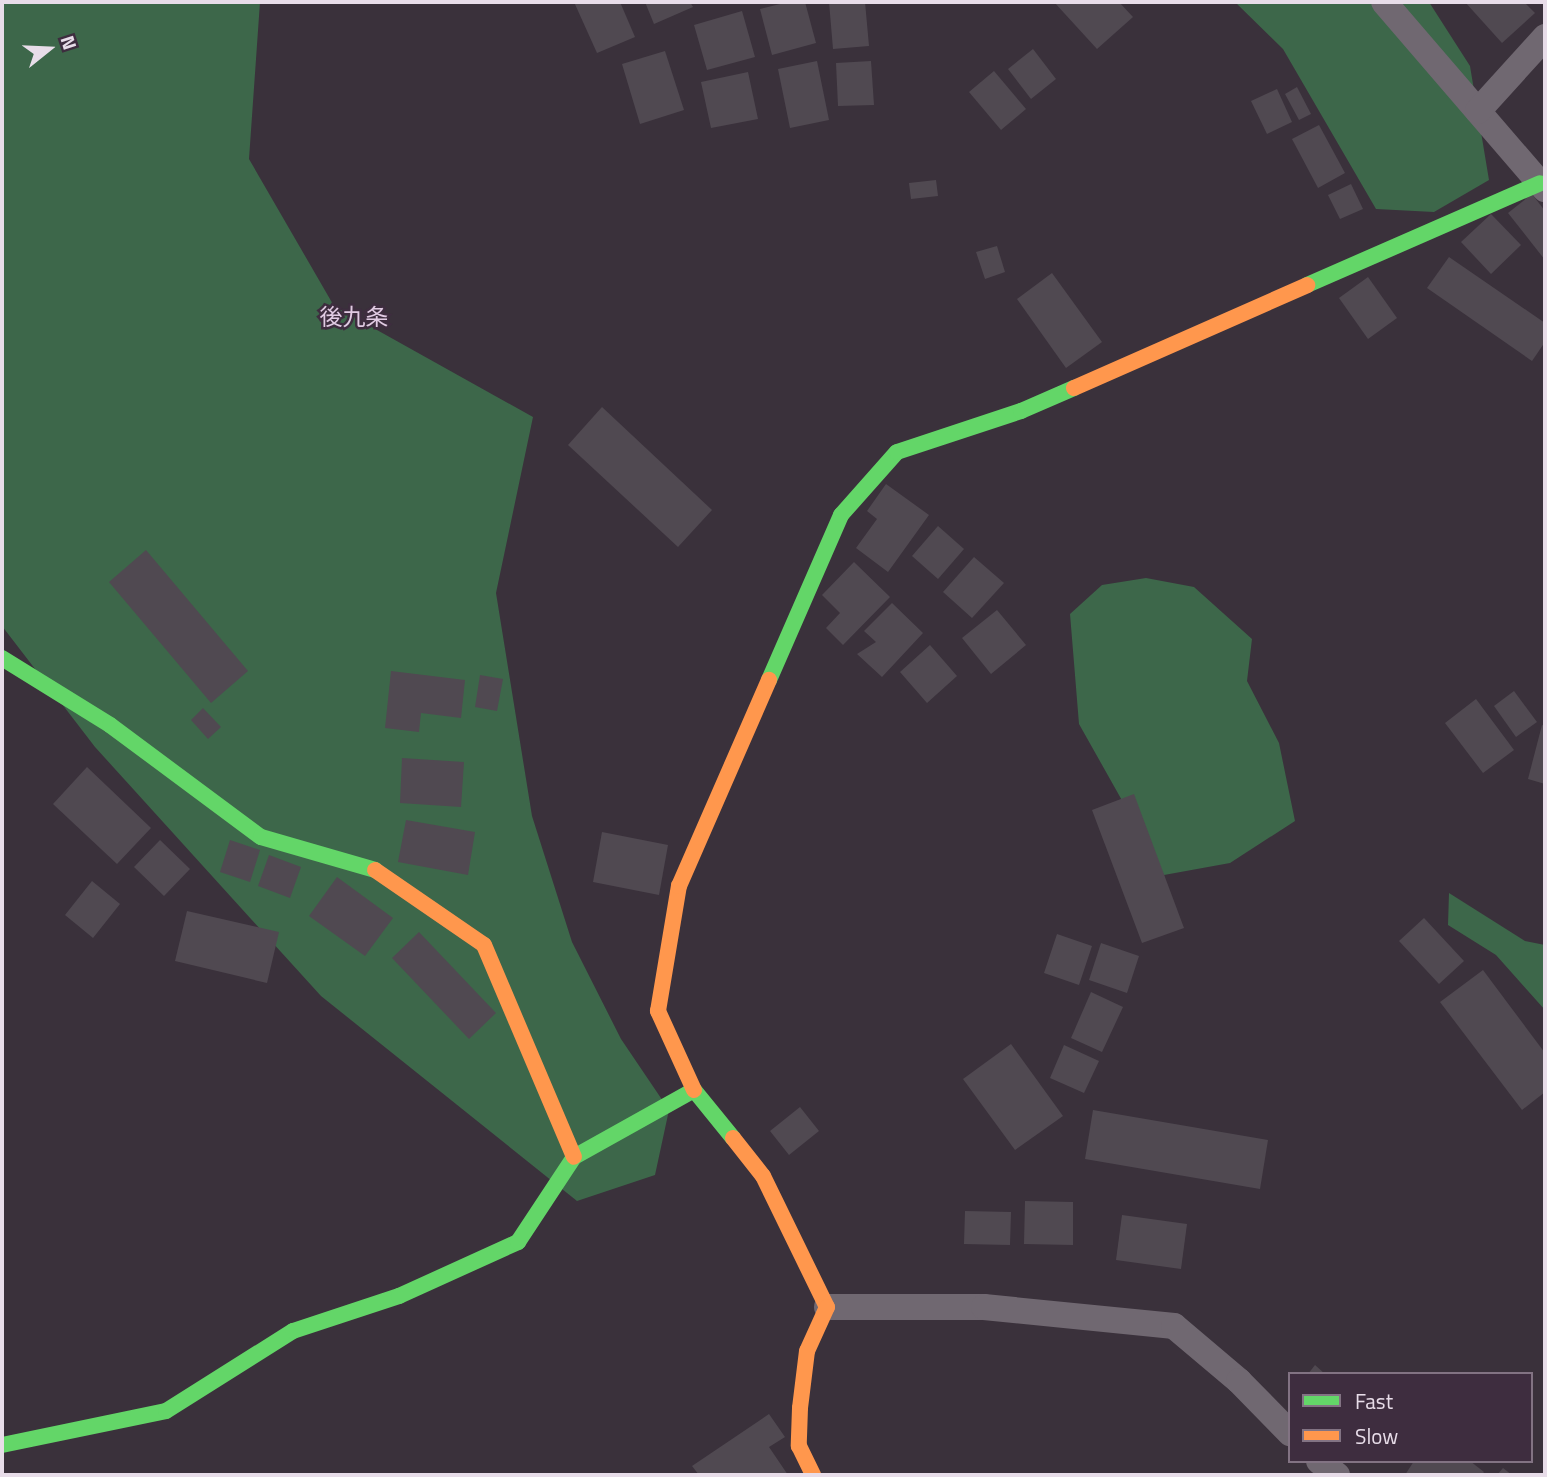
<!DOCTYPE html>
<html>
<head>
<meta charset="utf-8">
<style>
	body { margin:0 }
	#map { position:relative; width:1547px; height:1477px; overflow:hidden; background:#3a313b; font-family:"Titillium Web","Noto Sans JP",sans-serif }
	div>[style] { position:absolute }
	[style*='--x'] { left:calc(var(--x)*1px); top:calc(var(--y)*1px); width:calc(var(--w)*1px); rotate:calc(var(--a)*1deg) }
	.forest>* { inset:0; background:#3d674a }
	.building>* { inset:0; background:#504951 }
	.street>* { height:26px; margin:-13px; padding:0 13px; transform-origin:13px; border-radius:13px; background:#706871 }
	.fast>* { height:16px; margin:-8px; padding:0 8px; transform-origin:8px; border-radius:8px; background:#63d668 }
	.slow>* { height:16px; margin:-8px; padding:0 8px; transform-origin:8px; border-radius:8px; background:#ff974d }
	span { translate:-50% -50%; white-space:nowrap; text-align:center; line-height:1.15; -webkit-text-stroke:5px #3e2d3f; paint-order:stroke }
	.quarter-label { font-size:23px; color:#e1cbe3 }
	.frame { position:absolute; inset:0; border:4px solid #e8dde9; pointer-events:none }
	.legend { position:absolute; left:1288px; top:1372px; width:245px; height:91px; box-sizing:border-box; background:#3e2d3f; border:2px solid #827383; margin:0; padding:9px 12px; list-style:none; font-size:21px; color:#e8dde9 }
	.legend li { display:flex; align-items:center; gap:14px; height:35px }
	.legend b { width:35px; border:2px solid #827383 }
	.north { position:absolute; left:14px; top:14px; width:70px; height:70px; -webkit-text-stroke:5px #3e2d3f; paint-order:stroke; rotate:72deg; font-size:19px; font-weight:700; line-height:28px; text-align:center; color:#e8dde9 }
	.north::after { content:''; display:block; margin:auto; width:24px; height:32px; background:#e8dde9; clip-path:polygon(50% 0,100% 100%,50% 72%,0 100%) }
</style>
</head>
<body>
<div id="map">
	<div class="forest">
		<i style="clip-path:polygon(2px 2px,260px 2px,249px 159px,334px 306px,533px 417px,496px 593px,532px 816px,572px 942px,621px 1039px,669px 1110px,655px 1175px,577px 1201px,321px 996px,95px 747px,2px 626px)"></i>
		<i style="clip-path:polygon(1235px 2px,1429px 2px,1470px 66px,1489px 180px,1434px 212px,1376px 209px,1283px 49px)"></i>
		<i style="clip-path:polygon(1146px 578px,1194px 587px,1252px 639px,1247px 681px,1279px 743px,1295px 821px,1230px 863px,1164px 875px,1079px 724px,1070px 614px,1102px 585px)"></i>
		<i style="clip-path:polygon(1449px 893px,1525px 941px,1545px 945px,1545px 1010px,1496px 955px,1448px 925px)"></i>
	</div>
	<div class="building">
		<i style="clip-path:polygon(574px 2px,620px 2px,635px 37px,597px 53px)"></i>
		<i style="clip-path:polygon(645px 2px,690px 2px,693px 7px,654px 24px)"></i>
		<i style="clip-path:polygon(788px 2px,805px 2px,816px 43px,772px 55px,760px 9px)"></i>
		<i style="clip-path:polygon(829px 2px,865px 2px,869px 46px,833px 49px)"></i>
		<i style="clip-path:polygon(1054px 2px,1119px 2px,1133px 17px,1097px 49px)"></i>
		<i style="clip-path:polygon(1465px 2px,1524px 2px,1535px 13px,1502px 43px)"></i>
		<i style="clip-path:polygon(742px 11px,755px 57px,707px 70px,694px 25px)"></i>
		<i style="clip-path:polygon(1033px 49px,1056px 79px,1031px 99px,1008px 69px)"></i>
		<i style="clip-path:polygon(665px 51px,684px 110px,640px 124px,622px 64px)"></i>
		<i style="clip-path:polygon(817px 61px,829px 120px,790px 128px,778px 69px)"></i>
		<i style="clip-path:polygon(871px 61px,874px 105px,838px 106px,836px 63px)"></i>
		<i style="clip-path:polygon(994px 71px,1026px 109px,1001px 130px,969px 92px)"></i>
		<i style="clip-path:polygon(748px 72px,758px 119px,711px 128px,701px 82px)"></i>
		<i style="clip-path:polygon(1297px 87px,1311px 114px,1299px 120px,1285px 94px)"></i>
		<i style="clip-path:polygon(1277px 89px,1292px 122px,1267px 134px,1251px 101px)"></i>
		<i style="clip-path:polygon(1319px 125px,1345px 173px,1318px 188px,1292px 139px)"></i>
		<i style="clip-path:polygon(936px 180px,938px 196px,911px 199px,909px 183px)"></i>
		<i style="clip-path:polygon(1351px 184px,1363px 209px,1340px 219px,1328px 195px)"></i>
		<i style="clip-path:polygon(1532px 194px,1545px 211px,1545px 260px,1508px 213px)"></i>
		<i style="clip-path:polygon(1491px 214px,1521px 245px,1491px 274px,1461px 242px)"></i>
		<i style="clip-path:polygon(997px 246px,1005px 272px,985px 279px,976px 252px)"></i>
		<i style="clip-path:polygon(1449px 257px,1545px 323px,1545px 342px,1532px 361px,1427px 288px)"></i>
		<i style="clip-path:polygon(1052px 273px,1102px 342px,1066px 368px,1017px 299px)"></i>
		<i style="clip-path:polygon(1368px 277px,1397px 318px,1368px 339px,1339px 298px)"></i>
		<i style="clip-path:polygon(602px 407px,712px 510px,678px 547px,568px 445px)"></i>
		<i style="clip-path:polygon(886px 484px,929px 515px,888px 572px,856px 548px,877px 519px,867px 511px)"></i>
		<i style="clip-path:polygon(938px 526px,964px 549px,938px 579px,912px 556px)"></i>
		<i style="clip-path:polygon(146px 550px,248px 671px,211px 703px,109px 582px)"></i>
		<i style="clip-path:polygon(974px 557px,1004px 583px,972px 618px,943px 592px)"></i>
		<i style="clip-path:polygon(854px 562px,890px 597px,843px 645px,826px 628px,840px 613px,822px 595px)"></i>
		<i style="clip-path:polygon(892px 603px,923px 633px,882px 677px,857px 654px,876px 642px,864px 631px)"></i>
		<i style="clip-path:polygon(997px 610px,1026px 645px,991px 674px,962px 638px)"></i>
		<i style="clip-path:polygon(930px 645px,957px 676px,927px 703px,900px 672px)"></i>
		<i style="clip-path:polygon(391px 671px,465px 680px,461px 718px,421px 713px,419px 732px,385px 728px)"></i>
		<i style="clip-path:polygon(480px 675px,503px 679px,497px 711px,475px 707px)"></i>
		<i style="clip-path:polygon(1514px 691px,1537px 722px,1516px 737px,1494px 706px)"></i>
		<i style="clip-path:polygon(1476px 699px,1514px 750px,1483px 773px,1445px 723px)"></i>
		<i style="clip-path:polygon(203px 708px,221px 727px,208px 739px,191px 720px)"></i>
		<i style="clip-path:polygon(1542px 725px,1545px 726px,1545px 784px,1528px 779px)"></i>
		<i style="clip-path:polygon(402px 758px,464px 762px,461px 807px,400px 803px)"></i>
		<i style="clip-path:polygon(87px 767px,151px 828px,117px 864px,53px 804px)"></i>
		<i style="clip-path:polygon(1134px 794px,1184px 928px,1142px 943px,1092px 810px)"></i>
		<i style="clip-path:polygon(406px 820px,475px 832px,468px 875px,398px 862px)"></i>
		<i style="clip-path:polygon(602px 832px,668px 845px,659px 895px,593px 882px)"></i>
		<i style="clip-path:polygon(160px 840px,190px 869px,164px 896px,134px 867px)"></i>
		<i style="clip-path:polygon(230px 840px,260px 850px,250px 882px,220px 872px)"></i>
		<i style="clip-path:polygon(269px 855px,301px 867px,290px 898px,258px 886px)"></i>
		<i style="clip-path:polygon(337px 877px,393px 918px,365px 956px,309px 916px)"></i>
		<i style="clip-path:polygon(92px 881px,120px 904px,93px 938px,65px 915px)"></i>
		<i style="clip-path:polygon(187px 911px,279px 932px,267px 983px,175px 961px)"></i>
		<i style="clip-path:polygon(1424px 918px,1464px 961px,1439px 984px,1399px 941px)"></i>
		<i style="clip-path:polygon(419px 932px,496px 1013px,469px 1039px,392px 958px)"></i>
		<i style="clip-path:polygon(1057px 934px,1092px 946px,1079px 985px,1044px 973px)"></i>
		<i style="clip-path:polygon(1101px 943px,1139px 956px,1127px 993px,1089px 980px)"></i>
		<i style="clip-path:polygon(1483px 970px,1545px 1053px,1545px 1092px,1522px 1110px,1440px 1002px)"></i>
		<i style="clip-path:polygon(1091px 992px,1123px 1007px,1102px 1052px,1071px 1038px)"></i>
		<i style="clip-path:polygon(1011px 1044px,1063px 1116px,1015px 1150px,963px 1079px)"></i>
		<i style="clip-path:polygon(1064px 1045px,1099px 1061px,1084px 1093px,1050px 1078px)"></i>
		<i style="clip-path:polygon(800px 1107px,819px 1131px,789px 1155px,770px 1131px)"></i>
		<i style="clip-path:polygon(1093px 1110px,1268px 1140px,1260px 1189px,1085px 1159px)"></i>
		<i style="clip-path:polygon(1025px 1201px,1073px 1202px,1073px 1245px,1024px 1244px)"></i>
		<i style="clip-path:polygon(965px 1211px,1011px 1212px,1010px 1245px,964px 1244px)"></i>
		<i style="clip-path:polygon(1122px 1215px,1187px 1224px,1181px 1269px,1116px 1260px)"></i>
		<i style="clip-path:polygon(1315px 1365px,1325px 1374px,1308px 1374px)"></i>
		<i style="clip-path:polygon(769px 1414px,785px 1437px,769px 1447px,788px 1475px,699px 1475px,692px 1466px)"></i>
		<i style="clip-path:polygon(1414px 1461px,1470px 1461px,1484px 1472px,1482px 1475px,1405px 1475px)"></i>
		<i style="clip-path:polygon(1503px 1468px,1512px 1475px,1497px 1475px)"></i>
	</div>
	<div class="street">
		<i style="--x:1384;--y:2;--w:247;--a:49.3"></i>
		<i style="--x:1478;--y:111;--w:100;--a:-47.8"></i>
		<i style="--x:827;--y:1307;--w:157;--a:0"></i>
		<i style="--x:984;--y:1307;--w:191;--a:5.7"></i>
		<i style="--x:1174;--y:1326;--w:85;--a:40.2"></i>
		<i style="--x:1239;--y:1381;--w:73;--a:45.6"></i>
		<i style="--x:1319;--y:1461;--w:23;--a:38"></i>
	</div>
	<div class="fast">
		<i style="--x:1307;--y:285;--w:254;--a:-23.6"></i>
		<i style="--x:2;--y:658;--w:127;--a:31.8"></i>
		<i style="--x:110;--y:725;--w:188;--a:36.6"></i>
		<i style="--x:261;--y:837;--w:119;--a:16.1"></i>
		<i style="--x:769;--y:680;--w:180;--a:-66.4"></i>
		<i style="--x:841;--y:515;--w:84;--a:-48.4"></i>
		<i style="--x:897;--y:452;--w:131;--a:-18.3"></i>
		<i style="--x:1021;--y:411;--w:58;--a:-23.5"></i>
		<i style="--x:2;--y:1445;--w:167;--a:-11.7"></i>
		<i style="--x:166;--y:1411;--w:150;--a:-32.2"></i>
		<i style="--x:293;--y:1331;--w:112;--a:-18.3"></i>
		<i style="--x:399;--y:1296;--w:131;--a:-24.4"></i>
		<i style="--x:518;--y:1242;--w:102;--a:-56.6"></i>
		<i style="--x:574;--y:1157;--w:137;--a:-29.2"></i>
		<i style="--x:694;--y:1090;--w:62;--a:50.9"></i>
	</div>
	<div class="slow">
		<i style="--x:1074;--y:388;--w:255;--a:-23.8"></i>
		<i style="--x:375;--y:870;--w:132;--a:34.5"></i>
		<i style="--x:484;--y:945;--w:230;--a:67"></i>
		<i style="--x:694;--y:1090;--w:87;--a:-114.5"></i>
		<i style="--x:658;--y:1011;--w:127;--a:-80.5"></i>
		<i style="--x:679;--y:886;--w:225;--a:-66.4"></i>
		<i style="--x:733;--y:1138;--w:48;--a:51.7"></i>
		<i style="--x:763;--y:1176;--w:146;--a:64"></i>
		<i style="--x:827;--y:1307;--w:48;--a:114.4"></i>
		<i style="--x:807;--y:1351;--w:57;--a:97"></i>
		<i style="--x:800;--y:1408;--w:38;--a:92"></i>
		<i style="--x:799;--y:1446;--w:32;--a:64"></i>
	</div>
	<div class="quarter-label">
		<span style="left:354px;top:317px">後九条</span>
	</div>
	<div class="frame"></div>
	<ul class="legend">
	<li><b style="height:9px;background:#63d668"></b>Fast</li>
	<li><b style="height:9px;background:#ff974d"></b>Slow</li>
	</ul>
	<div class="north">N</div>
</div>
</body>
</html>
